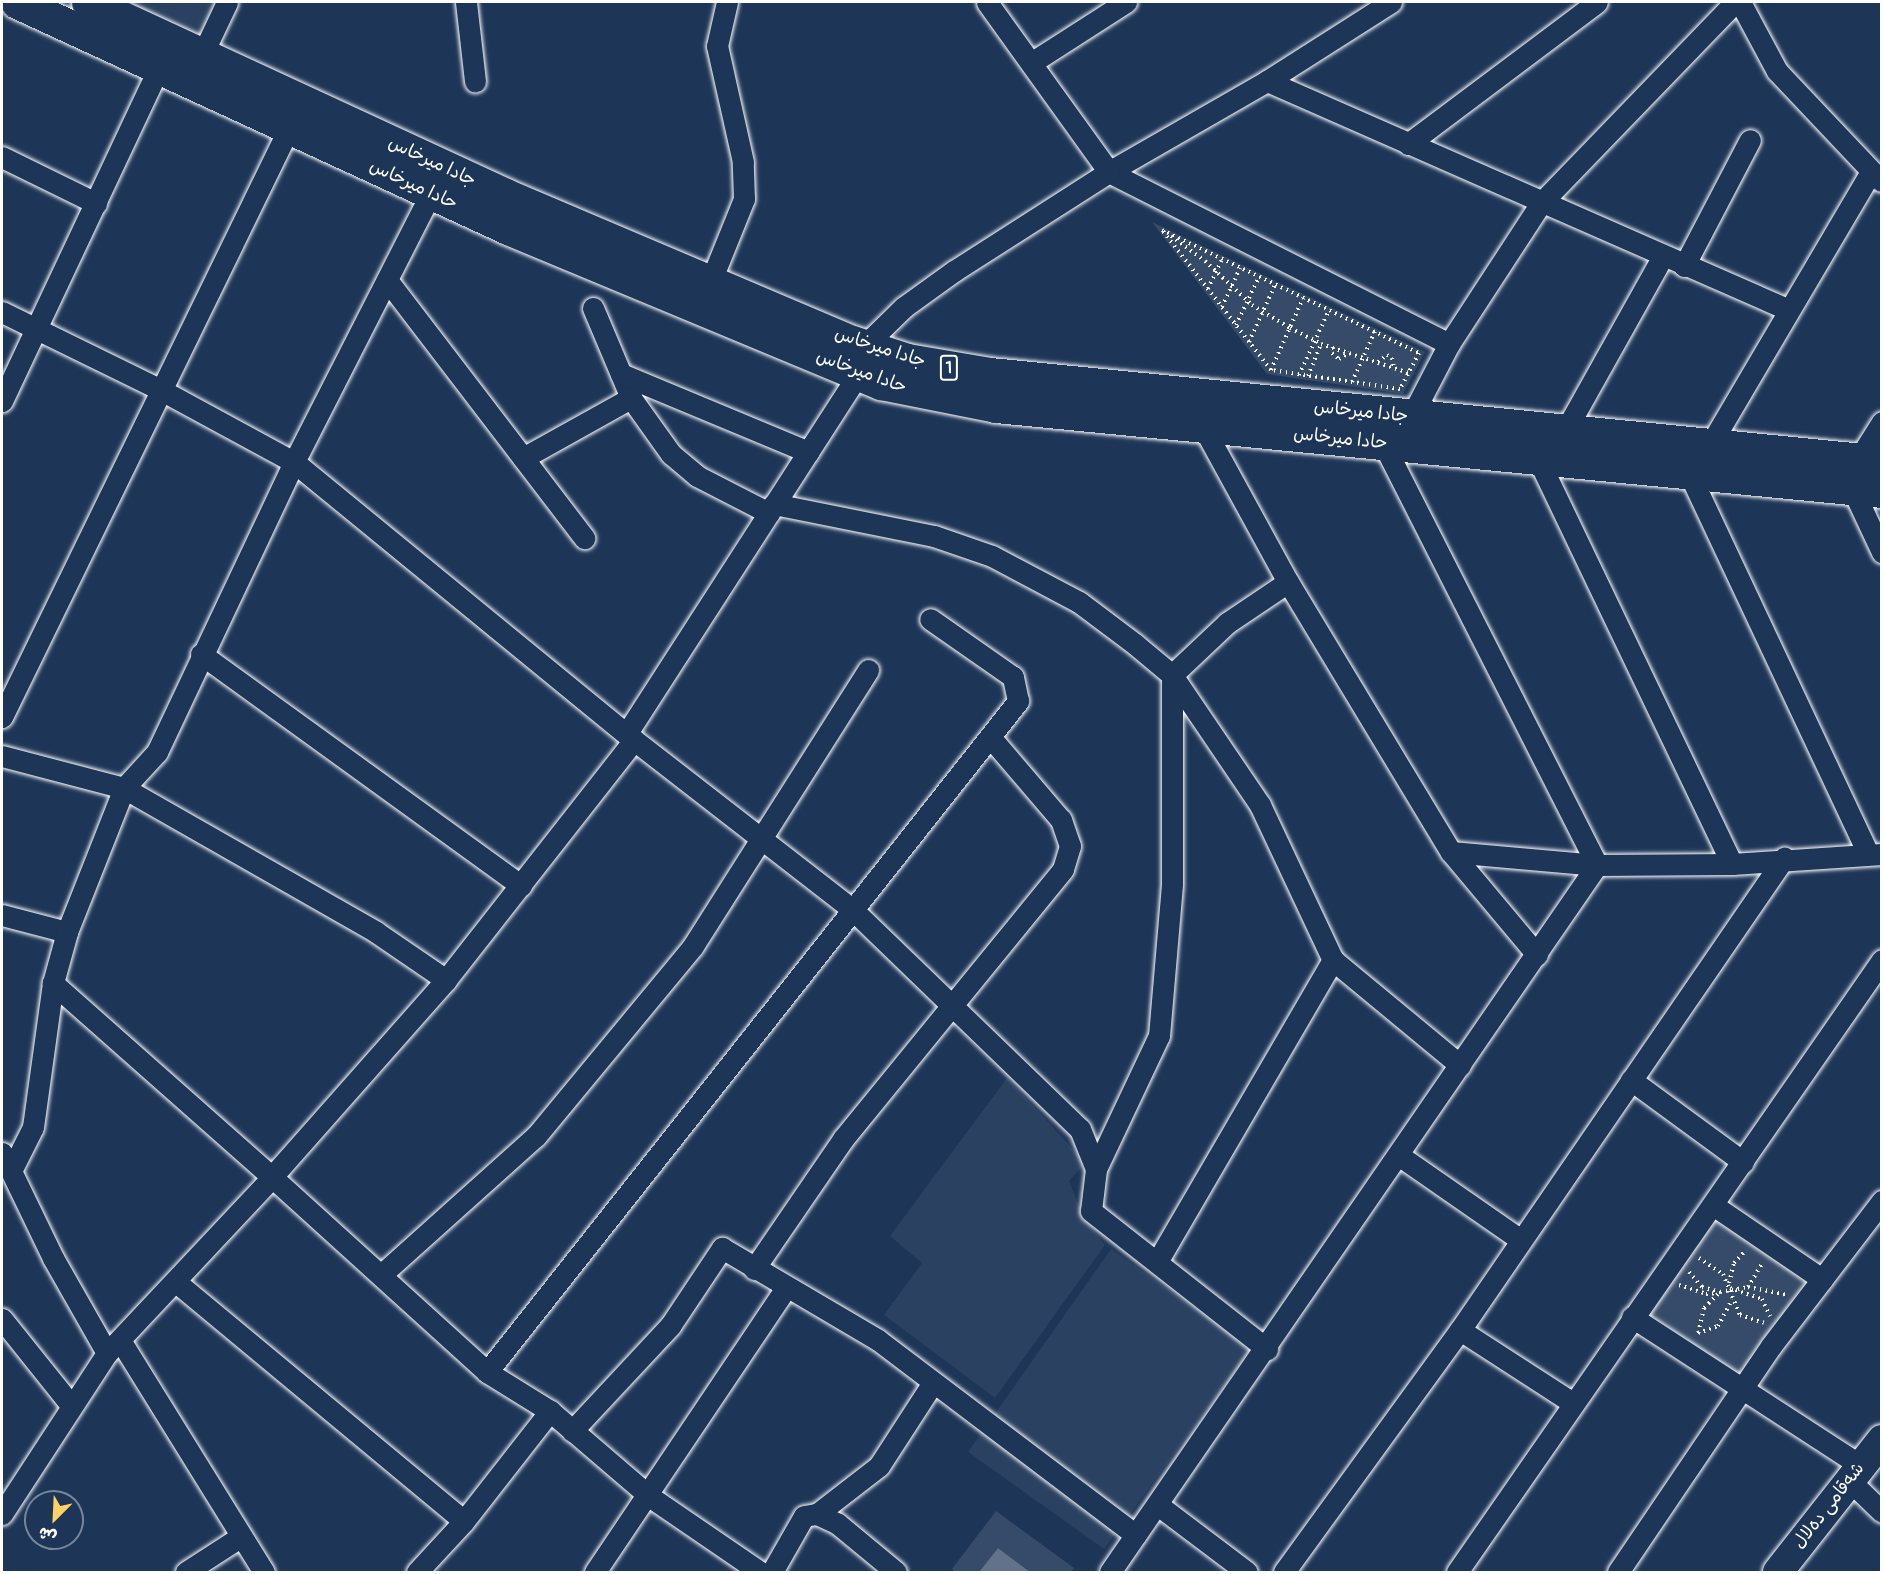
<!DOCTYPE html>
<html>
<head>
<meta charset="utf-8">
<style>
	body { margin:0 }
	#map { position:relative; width:1883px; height:1574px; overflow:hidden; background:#1d3557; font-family:Pangolin,"Playpen Sans Arabic",sans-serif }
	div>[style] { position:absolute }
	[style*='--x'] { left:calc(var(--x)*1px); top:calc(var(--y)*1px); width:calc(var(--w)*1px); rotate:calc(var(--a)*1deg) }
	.built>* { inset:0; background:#2a4161 }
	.green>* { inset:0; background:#364b69 }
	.water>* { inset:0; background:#617289 }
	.path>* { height:4px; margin-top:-2px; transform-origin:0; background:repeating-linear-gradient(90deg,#fff 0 1.5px,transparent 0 6px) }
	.roads { filter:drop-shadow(0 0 2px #fff) drop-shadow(0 0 2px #fff) }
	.street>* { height:21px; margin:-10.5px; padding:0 10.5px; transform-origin:10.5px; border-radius:10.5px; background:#1d3557 }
	.secondary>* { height:30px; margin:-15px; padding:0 15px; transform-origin:15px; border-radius:15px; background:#1d3557 }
	.primary>* { height:33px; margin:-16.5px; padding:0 16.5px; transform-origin:16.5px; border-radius:16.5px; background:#1d3557 }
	span { translate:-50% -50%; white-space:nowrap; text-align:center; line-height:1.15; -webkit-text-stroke:5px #1d3557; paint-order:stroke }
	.shield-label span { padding:2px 4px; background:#1d3557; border:2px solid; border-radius:4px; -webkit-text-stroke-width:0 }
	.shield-label { font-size:16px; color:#fff; font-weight:700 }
	.street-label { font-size:18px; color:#fff }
	.frame { position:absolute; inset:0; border:3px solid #fff; pointer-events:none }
	.north { position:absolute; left:24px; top:1490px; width:60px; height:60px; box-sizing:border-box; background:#1d3557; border:2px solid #77869a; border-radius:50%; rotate:204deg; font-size:16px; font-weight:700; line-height:24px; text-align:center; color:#fff }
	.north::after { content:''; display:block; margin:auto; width:21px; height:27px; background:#ffd166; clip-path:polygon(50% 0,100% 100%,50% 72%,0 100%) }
</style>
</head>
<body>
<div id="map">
	<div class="built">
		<i style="clip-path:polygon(120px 2px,223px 2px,204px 41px)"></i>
		<i style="clip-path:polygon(1007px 1078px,1086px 1163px,1069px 1181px,1085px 1220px,1105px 1245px,995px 1398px,884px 1315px,922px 1263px,890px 1236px)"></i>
		<i style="clip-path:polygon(1111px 1249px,1251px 1349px,1104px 1549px,968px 1452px)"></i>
	</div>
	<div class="green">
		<i style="clip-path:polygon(1152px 222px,1425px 352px,1403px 394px,1267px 374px)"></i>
		<i style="clip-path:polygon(1720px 1207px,1813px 1277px,1741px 1376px,1643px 1310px)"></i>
		<i style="clip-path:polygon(996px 1511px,1074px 1568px,1071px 1572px,1030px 1572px,998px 1548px,979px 1572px,955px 1572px,952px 1569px)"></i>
	</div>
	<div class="water">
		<i style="clip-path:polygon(998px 1548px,1030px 1572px,979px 1572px)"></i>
	</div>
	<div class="path">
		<i style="--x:1162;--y:230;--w:285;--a:25.6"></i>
		<i style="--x:1419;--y:353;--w:41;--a:117.8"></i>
		<i style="--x:1400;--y:389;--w:130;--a:-171.6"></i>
		<i style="--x:1271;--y:370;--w:177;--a:-127.9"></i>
		<i style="--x:1171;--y:236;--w:42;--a:36.3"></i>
		<i style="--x:1205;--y:261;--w:64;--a:43.1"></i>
		<i style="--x:1252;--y:305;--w:44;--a:31.2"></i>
		<i style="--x:1290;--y:328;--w:35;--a:27"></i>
		<i style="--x:1321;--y:344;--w:93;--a:18.2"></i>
		<i style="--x:1208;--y:289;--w:35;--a:-65"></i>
		<i style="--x:1222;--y:307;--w:43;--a:-65.2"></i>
		<i style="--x:1236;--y:325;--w:53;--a:-64.4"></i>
		<i style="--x:1249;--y:342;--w:63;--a:-65.5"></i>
		<i style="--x:1333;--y:347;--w:6;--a:99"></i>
		<i style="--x:1332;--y:353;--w:9;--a:41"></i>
		<i style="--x:1339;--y:359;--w:12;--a:-31"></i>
		<i style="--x:1378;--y:362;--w:11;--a:-38"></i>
		<i style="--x:1387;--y:355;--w:6;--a:31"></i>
		<i style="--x:1392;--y:358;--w:10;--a:79"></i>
		<i style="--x:1271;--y:370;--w:79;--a:-66"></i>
		<i style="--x:1299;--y:375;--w:72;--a:-65.2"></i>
		<i style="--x:1308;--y:376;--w:35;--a:-68"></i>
		<i style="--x:1352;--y:382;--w:56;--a:-65.7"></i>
		<i style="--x:1699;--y:1258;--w:29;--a:34"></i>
		<i style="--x:1723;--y:1274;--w:44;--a:67.5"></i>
		<i style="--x:1740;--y:1315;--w:25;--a:18"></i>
		<i style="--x:1689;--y:1272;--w:20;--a:49"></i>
		<i style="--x:1702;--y:1287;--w:19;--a:16"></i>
		<i style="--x:1720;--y:1292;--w:28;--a:-10"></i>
		<i style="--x:1748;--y:1287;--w:29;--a:-59"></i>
		<i style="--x:1729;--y:1283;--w:21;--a:-76"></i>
		<i style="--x:1734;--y:1263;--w:18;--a:-47"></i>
		<i style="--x:1679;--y:1285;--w:28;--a:18"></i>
		<i style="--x:1706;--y:1294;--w:12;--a:-5"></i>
		<i style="--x:1748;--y:1287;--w:41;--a:11.3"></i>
		<i style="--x:1730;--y:1288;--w:34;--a:19"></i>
		<i style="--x:1762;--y:1299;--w:19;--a:65"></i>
		<i style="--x:1718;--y:1294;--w:20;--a:135"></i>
		<i style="--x:1704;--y:1308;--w:26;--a:103"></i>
		<i style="--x:1698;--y:1333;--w:21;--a:-19"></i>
		<i style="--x:1718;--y:1326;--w:30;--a:-62"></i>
	</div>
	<div class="roads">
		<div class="street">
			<i style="--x:466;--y:2;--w:80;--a:83.5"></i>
			<i style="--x:1391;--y:2;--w:147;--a:147.5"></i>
			<i style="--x:1267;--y:81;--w:182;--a:150.1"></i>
			<i style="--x:1109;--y:172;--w:381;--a:26.8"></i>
			<i style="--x:1740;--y:2;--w:78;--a:61.8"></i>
			<i style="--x:1777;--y:71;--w:151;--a:46.6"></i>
			<i style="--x:202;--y:55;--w:59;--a:-64.7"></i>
			<i style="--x:1031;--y:63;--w:113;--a:-32.7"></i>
			<i style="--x:1267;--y:81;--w:568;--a:23.68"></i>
			<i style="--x:1408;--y:144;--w:236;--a:-36.9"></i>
			<i style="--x:2;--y:157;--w:105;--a:26.1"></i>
			<i style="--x:1684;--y:266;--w:142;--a:-62.4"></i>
			<i style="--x:387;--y:280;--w:325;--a:52.6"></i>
			<i style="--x:710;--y:283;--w:91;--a:-68"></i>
			<i style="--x:744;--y:199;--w:37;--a:-92"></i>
			<i style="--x:743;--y:162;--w:119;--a:-102.6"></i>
			<i style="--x:717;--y:46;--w:45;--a:-77.2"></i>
			<i style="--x:593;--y:308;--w:98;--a:67.1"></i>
			<i style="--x:631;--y:398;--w:69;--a:54.5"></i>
			<i style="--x:671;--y:454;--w:34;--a:40"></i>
			<i style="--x:697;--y:476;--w:81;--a:27.2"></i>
			<i style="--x:2;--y:312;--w:179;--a:26.1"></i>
			<i style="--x:163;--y:391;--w:149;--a:28.5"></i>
			<i style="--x:294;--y:462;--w:439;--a:39.3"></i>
			<i style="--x:634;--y:740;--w:277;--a:37.8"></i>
			<i style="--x:853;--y:910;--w:315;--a:44"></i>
			<i style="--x:1080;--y:1129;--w:43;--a:68.2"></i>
			<i style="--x:1096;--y:1169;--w:42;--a:96.8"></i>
			<i style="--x:1091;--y:1211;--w:224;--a:38.1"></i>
			<i style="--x:864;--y:346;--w:56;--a:-44.3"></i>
			<i style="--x:904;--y:307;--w:62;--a:-35.8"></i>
			<i style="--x:954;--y:271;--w:184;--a:-32.6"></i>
			<i style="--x:1109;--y:172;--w:209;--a:-125.7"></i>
			<i style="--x:621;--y:374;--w:203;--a:22.6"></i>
			<i style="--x:2;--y:401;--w:368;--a:-64.8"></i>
			<i style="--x:1411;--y:417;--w:82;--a:-62.5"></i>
			<i style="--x:1449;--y:344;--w:168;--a:-56.9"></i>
			<i style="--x:1541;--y:203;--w:279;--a:-46"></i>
			<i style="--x:1202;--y:425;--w:179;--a:61.3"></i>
			<i style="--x:1288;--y:582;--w:315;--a:58.9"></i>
			<i style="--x:1451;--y:852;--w:147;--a:5.1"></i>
			<i style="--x:1597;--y:865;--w:135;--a:-0.4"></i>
			<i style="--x:1732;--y:864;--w:150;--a:-3.8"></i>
			<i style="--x:1564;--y:433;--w:203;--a:-60.8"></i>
			<i style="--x:1710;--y:445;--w:317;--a:-59.5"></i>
			<i style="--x:523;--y:458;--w:124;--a:-29.1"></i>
			<i style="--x:1538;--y:459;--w:449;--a:64.4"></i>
			<i style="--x:1858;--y:460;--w:45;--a:-57.7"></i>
			<i style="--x:1689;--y:473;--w:421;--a:64.8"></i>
			<i style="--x:1852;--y:488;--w:71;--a:64.9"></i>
			<i style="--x:774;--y:504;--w:163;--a:11.3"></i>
			<i style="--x:934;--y:536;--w:61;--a:19"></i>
			<i style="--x:992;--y:556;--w:98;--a:27.9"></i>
			<i style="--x:1079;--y:602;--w:71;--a:37"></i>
			<i style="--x:1136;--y:645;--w:47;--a:39.8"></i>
			<i style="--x:1172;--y:675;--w:157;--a:55.9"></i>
			<i style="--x:1260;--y:805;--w:171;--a:64.8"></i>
			<i style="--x:1333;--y:960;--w:165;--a:39.6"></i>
			<i style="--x:201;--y:654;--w:395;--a:35.9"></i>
			<i style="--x:2;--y:717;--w:655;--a:-64.02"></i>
			<i style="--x:627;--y:733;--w:427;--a:-57.2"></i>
			<i style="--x:634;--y:740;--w:305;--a:128.1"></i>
			<i style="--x:446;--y:980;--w:263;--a:131.5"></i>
			<i style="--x:272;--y:1177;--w:290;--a:42.2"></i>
			<i style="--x:487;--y:1372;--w:74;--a:31.8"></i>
			<i style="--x:550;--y:1411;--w:130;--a:40.6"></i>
			<i style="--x:649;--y:1496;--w:135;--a:34.4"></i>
			<i style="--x:2;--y:756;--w:126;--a:14.7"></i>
			<i style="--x:124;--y:788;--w:290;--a:29.7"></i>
			<i style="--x:376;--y:932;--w:85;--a:34.4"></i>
			<i style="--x:1451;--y:852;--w:134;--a:50.1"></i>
			<i style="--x:2;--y:915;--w:67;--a:14.7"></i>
			<i style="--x:1631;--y:1080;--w:139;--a:36.2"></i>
			<i style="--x:2;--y:1153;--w:20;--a:63"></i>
			<i style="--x:11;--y:1171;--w:49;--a:-63.4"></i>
			<i style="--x:33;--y:1127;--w:145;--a:-82.1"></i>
			<i style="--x:53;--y:983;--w:53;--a:-74.6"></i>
			<i style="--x:67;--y:932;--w:155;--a:-68.4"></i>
			<i style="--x:124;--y:788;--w:49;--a:-47.5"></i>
			<i style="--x:157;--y:752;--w:321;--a:-64.7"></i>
			<i style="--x:294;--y:462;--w:302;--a:-63"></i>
			<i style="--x:1400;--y:1156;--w:147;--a:34.8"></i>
			<i style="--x:1096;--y:1169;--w:147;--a:-64.7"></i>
			<i style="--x:1159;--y:1036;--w:153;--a:-85.1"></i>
			<i style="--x:1172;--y:884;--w:209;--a:-90"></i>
			<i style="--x:1172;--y:675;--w:76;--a:-43.4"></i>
			<i style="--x:1227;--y:623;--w:73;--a:-33.9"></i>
			<i style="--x:11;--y:1171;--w:97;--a:64.2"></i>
			<i style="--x:53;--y:1258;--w:109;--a:60.4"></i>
			<i style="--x:1713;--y:1205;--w:132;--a:34.2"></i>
			<i style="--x:1157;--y:1262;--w:350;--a:-59.8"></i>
			<i style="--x:754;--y:1269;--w:158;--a:-55.6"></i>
			<i style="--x:843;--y:1139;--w:348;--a:-50.8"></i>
			<i style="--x:1063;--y:869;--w:24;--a:-73"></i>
			<i style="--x:1070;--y:846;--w:28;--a:-109"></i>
			<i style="--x:1061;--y:820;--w:108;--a:-130.5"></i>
			<i style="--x:382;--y:1274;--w:207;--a:-41.9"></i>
			<i style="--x:536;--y:1136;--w:246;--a:-50.4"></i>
			<i style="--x:693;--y:946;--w:327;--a:-57.6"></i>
			<i style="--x:176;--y:1282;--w:374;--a:39.7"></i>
			<i style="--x:1632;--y:1317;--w:272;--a:33"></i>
			<i style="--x:2;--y:1319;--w:109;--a:51.3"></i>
			<i style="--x:1460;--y:1330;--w:135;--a:32.9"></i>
			<i style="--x:120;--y:1340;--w:273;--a:58.2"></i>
			<i style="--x:487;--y:1372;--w:856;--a:-51.64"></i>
			<i style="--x:1018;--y:701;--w:25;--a:-102"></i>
			<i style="--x:1013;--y:677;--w:101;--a:-145.1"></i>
			<i style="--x:572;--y:1431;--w:144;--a:-47"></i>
			<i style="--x:670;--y:1326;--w:94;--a:-56.3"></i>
			<i style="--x:722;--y:1248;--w:181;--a:30.5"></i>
			<i style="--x:878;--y:1340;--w:323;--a:37.1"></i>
			<i style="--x:1848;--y:1479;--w:47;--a:44.1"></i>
			<i style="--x:1158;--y:1505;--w:111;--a:37"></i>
			<i style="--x:2;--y:1514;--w:192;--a:-56.9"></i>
			<i style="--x:107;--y:1353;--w:241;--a:-46.8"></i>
			<i style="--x:272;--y:1177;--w:293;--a:-138.5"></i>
			<i style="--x:817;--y:1514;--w:78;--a:-37.7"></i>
			<i style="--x:879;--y:1466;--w:98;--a:-57.1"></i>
			<i style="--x:186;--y:1572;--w:64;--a:-32.9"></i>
			<i style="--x:417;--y:1572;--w:69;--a:-47.3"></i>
			<i style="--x:464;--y:1521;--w:140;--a:-52"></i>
			<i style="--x:595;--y:1572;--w:341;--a:-56.1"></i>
			<i style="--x:772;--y:1572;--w:64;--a:-60.3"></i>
			<i style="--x:804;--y:1516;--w:13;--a:-9"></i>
			<i style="--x:817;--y:1514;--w:23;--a:25"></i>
			<i style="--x:838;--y:1524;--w:75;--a:39.6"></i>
			<i style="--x:1110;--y:1572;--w:858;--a:-55.44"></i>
			<i style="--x:1597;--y:865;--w:472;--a:-116.9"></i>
			<i style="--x:1284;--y:1572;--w:299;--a:-54"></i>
			<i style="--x:1460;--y:1330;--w:573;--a:-55.53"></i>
			<i style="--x:1457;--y:1572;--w:745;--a:-55.22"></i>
			<i style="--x:1618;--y:1572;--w:273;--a:-55.9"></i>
			<i style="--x:1771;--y:1346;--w:183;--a:-52.6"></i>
		</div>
		<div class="secondary">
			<i style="--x:1778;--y:1572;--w:168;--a:-51.8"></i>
		</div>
		<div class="primary">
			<i style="--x:17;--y:2;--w:541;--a:24.72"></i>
			<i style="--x:508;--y:228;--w:404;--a:22.6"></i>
			<i style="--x:881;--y:383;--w:117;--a:11.3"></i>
			<i style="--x:996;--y:406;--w:890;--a:5.48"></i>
			<i style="--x:88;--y:2;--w:459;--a:24.8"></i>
			<i style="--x:505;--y:195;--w:377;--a:23"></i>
			<i style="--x:852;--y:342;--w:58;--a:18.1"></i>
			<i style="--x:907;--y:360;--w:84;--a:9.6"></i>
			<i style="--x:990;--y:374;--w:896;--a:5.63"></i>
		</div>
	</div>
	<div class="shield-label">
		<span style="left:949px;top:368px">1</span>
	</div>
	<div class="street-label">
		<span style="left:432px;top:162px;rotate:25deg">جادا ميرخاس</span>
		<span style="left:413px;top:185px;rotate:25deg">حادا ميرخاس</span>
		<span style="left:880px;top:348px;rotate:18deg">جادا ميرخاس</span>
		<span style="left:861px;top:372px;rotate:20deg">حادا ميرخاس</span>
		<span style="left:1361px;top:412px;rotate:6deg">جادا ميرخاس</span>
		<span style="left:1340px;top:439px;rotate:6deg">حادا ميرخاس</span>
		<span style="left:1829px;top:1506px;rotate:-52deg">شەقامی دەلال</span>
	</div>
	<div class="frame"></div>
	<div class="north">ش</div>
</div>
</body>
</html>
